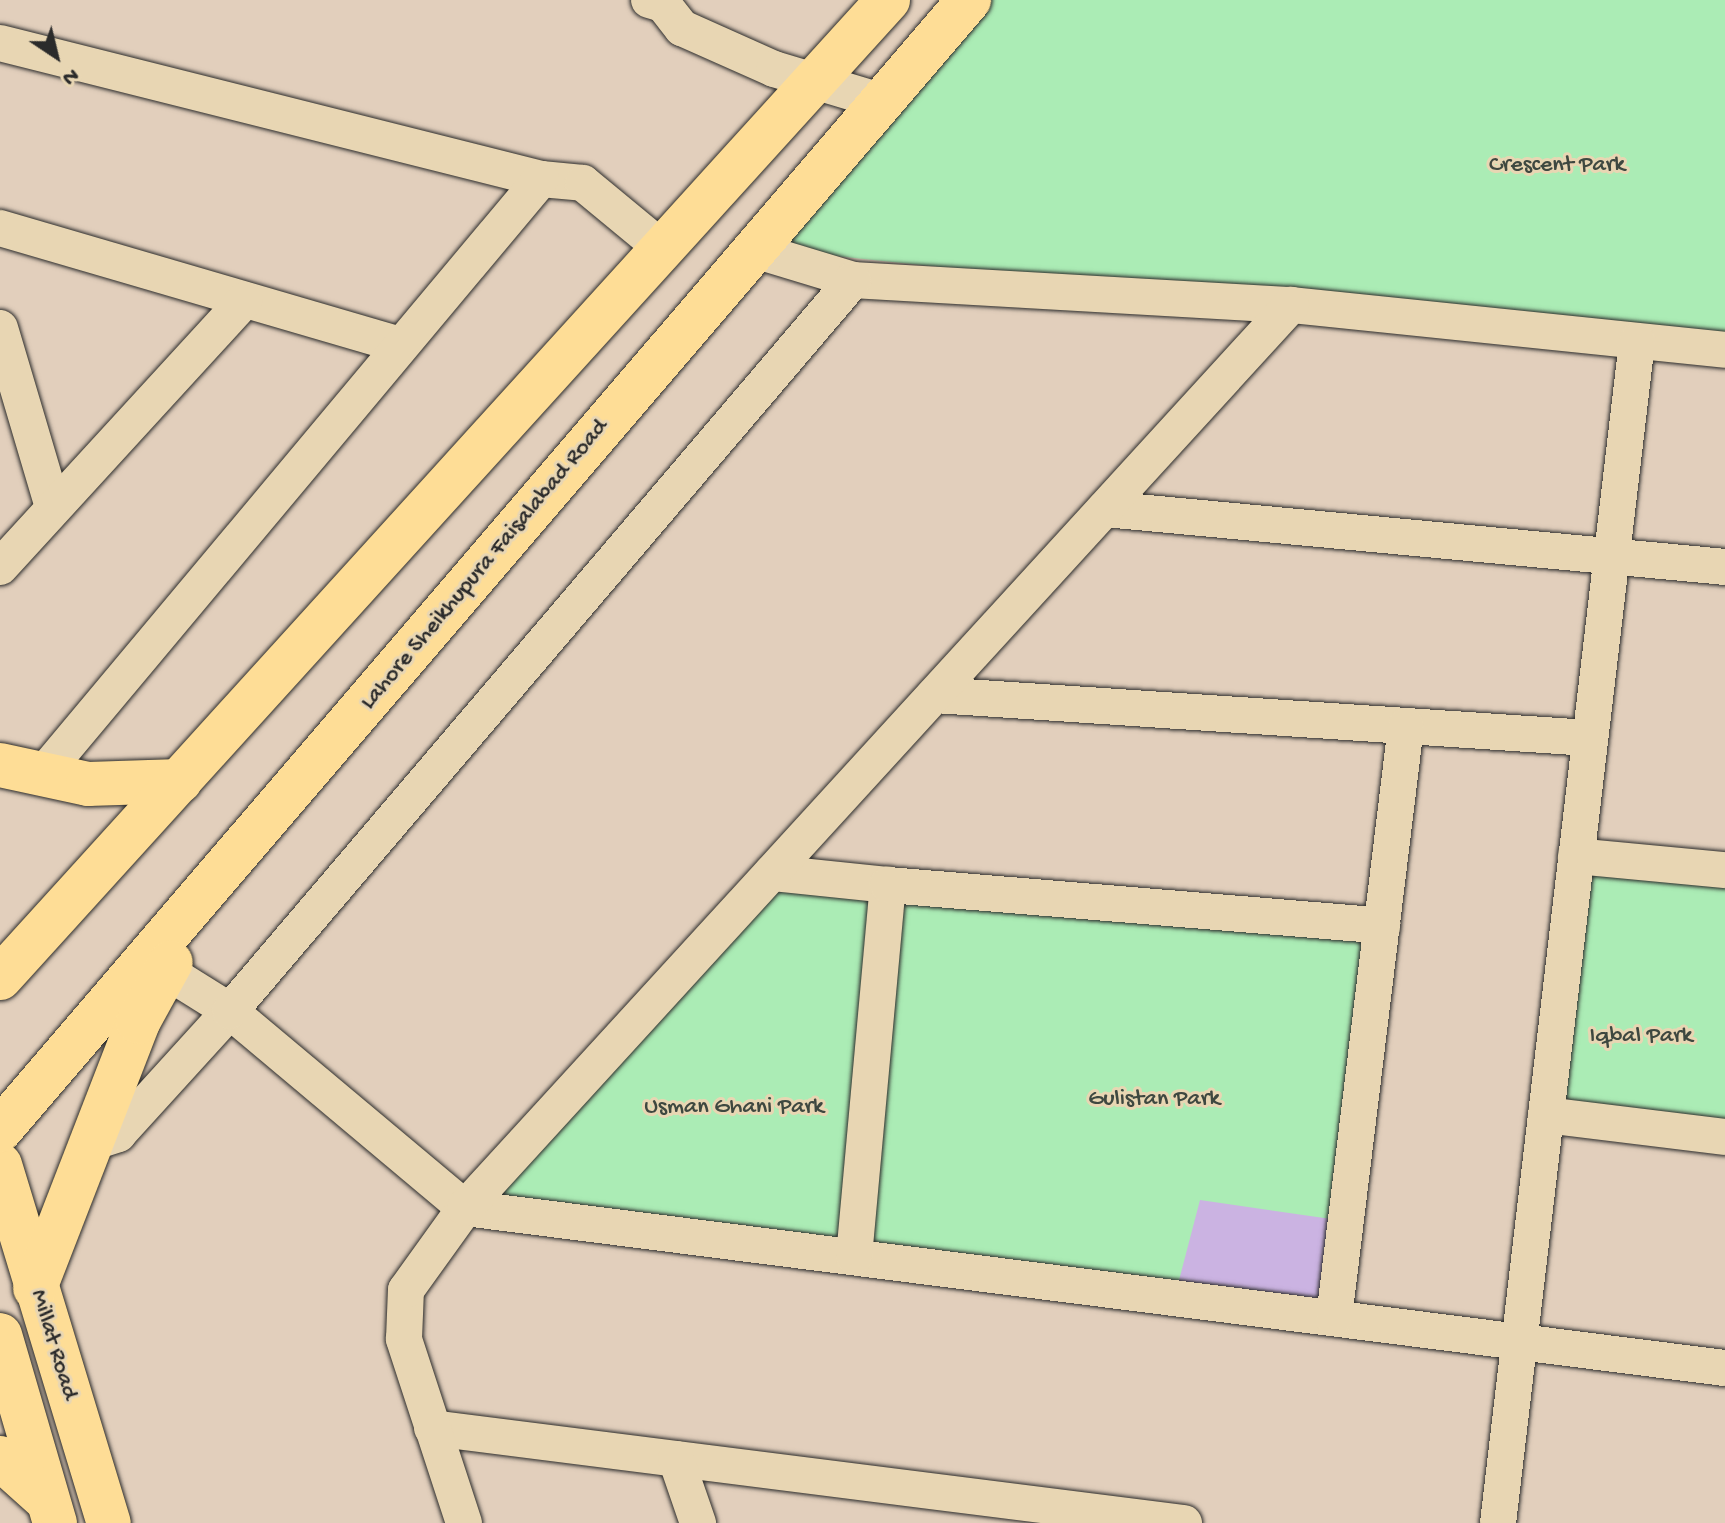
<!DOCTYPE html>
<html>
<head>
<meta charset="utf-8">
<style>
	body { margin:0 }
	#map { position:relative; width:1725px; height:1523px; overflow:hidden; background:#e2cfbc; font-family:"Gochi Hand",sans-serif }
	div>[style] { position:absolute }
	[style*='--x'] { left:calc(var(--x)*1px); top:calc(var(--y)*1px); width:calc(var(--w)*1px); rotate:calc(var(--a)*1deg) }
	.green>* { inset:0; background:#abecb5 }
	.building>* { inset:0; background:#cbb3e2 }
	.roads { filter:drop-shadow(0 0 2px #2b2b2b) drop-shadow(0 0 2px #2b2b2b) }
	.minor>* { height:36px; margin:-18px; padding:0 18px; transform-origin:18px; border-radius:18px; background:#e8d6b3 }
	.primary>* { height:44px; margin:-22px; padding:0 22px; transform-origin:22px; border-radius:22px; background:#fedd96 }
	.trunk>* { height:44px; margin:-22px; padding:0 22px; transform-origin:22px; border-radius:22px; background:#fedd96 }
	span { translate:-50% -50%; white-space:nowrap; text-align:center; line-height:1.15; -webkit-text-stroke:6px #e8d6b3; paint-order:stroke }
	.park-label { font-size:24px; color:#3e4840 }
	.street-label { font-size:24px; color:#2b2b2b }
	.north { position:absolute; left:16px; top:16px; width:80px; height:80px; -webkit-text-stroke:6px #e8d6b3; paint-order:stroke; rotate:145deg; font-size:22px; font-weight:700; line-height:32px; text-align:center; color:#2b2b2b }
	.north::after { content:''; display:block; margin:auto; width:28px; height:36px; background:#2b2b2b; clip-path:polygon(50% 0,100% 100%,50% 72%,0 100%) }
</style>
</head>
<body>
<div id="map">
	<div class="green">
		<i style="clip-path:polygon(975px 0,1725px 0,1725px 350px,759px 248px)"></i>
		<i style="clip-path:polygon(1576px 857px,1725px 871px,1725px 1130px,1546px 1115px)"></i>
		<i style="clip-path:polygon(772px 873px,887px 886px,851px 1255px,466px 1208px)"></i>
		<i style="clip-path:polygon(889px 887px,1382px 927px,1333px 1316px,855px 1255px)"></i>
	</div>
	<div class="building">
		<i style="clip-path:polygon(1200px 1200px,1338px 1220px,1325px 1303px,1177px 1288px)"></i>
	</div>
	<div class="roads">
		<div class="minor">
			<i style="--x:649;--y:0;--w:15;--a:16"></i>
			<i style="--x:663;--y:4;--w:31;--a:52"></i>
			<i style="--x:682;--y:28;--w:101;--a:24"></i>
			<i style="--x:774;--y:69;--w:112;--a:16.7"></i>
			<i style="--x:0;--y:43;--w:558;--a:14.11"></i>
			<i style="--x:541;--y:179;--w:42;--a:5.4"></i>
			<i style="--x:583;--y:183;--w:105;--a:39.6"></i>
			<i style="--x:0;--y:228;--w:416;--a:16.3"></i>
			<i style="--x:751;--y:249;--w:107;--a:16.9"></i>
			<i style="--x:853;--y:280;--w:439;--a:3.3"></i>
			<i style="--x:1291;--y:305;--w:436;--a:5.9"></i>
			<i style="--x:0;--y:328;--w:187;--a:73.5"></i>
			<i style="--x:1105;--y:509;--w:623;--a:5.34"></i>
			<i style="--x:0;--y:567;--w:362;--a:-47.5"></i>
			<i style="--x:935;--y:695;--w:656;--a:3.76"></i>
			<i style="--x:43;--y:774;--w:776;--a:-50.07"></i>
			<i style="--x:1576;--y:856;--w:150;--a:5.4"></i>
			<i style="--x:772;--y:873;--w:117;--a:5.9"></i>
			<i style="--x:166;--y:971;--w:75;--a:32"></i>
			<i style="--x:230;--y:1011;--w:307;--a:40"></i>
			<i style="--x:465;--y:1208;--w:1270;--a:7.24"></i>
			<i style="--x:1546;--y:1115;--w:180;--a:7"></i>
			<i style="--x:88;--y:1144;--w:32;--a:-18"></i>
			<i style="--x:118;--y:1134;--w:166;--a:-47.7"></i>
			<i style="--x:230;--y:1011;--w:960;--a:-49.56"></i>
			<i style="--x:854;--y:1257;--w:374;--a:-84.8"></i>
			<i style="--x:888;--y:885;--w:496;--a:4.7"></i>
			<i style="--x:1334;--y:1318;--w:596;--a:-83.07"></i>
			<i style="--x:432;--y:1428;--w:758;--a:7.2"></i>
			<i style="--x:676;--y:1459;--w:68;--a:71"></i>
			<i style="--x:464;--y:1523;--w:194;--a:-108.1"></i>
			<i style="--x:404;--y:1339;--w:49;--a:-87.7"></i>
			<i style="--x:406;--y:1290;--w:101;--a:-54.3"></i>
			<i style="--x:465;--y:1208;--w:1224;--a:-47.55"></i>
			<i style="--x:1498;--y:1523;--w:1190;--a:-83.29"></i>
		</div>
		<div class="primary">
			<i style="--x:0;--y:1165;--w:374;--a:73.1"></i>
			<i style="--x:0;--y:1335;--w:196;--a:73.7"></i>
		</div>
		<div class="trunk">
			<i style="--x:0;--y:765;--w:90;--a:12.2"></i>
			<i style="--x:88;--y:784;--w:92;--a:-1.9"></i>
			<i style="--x:0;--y:978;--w:1321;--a:-47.76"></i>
			<i style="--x:0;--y:1130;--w:1489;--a:-49.39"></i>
			<i style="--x:35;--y:1288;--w:285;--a:-68.8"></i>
			<i style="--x:138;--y:1022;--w:68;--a:-61.2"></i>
			<i style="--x:0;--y:1458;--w:64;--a:41.9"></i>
		</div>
	</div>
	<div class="park-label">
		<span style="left:1557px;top:166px">Crescent Park</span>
		<span style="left:1641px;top:1037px">Iqbal Park</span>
		<span style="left:1154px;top:1100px">Gulistan Park</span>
		<span style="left:734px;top:1108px">Usman Ghani Park</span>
	</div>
	<div class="street-label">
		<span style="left:485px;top:565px;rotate:-50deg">Lahore Sheikhupura Faisalabad Road</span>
		<span style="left:53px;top:1345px;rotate:73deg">Millat Road</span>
	</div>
	<div class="north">N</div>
</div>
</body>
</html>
